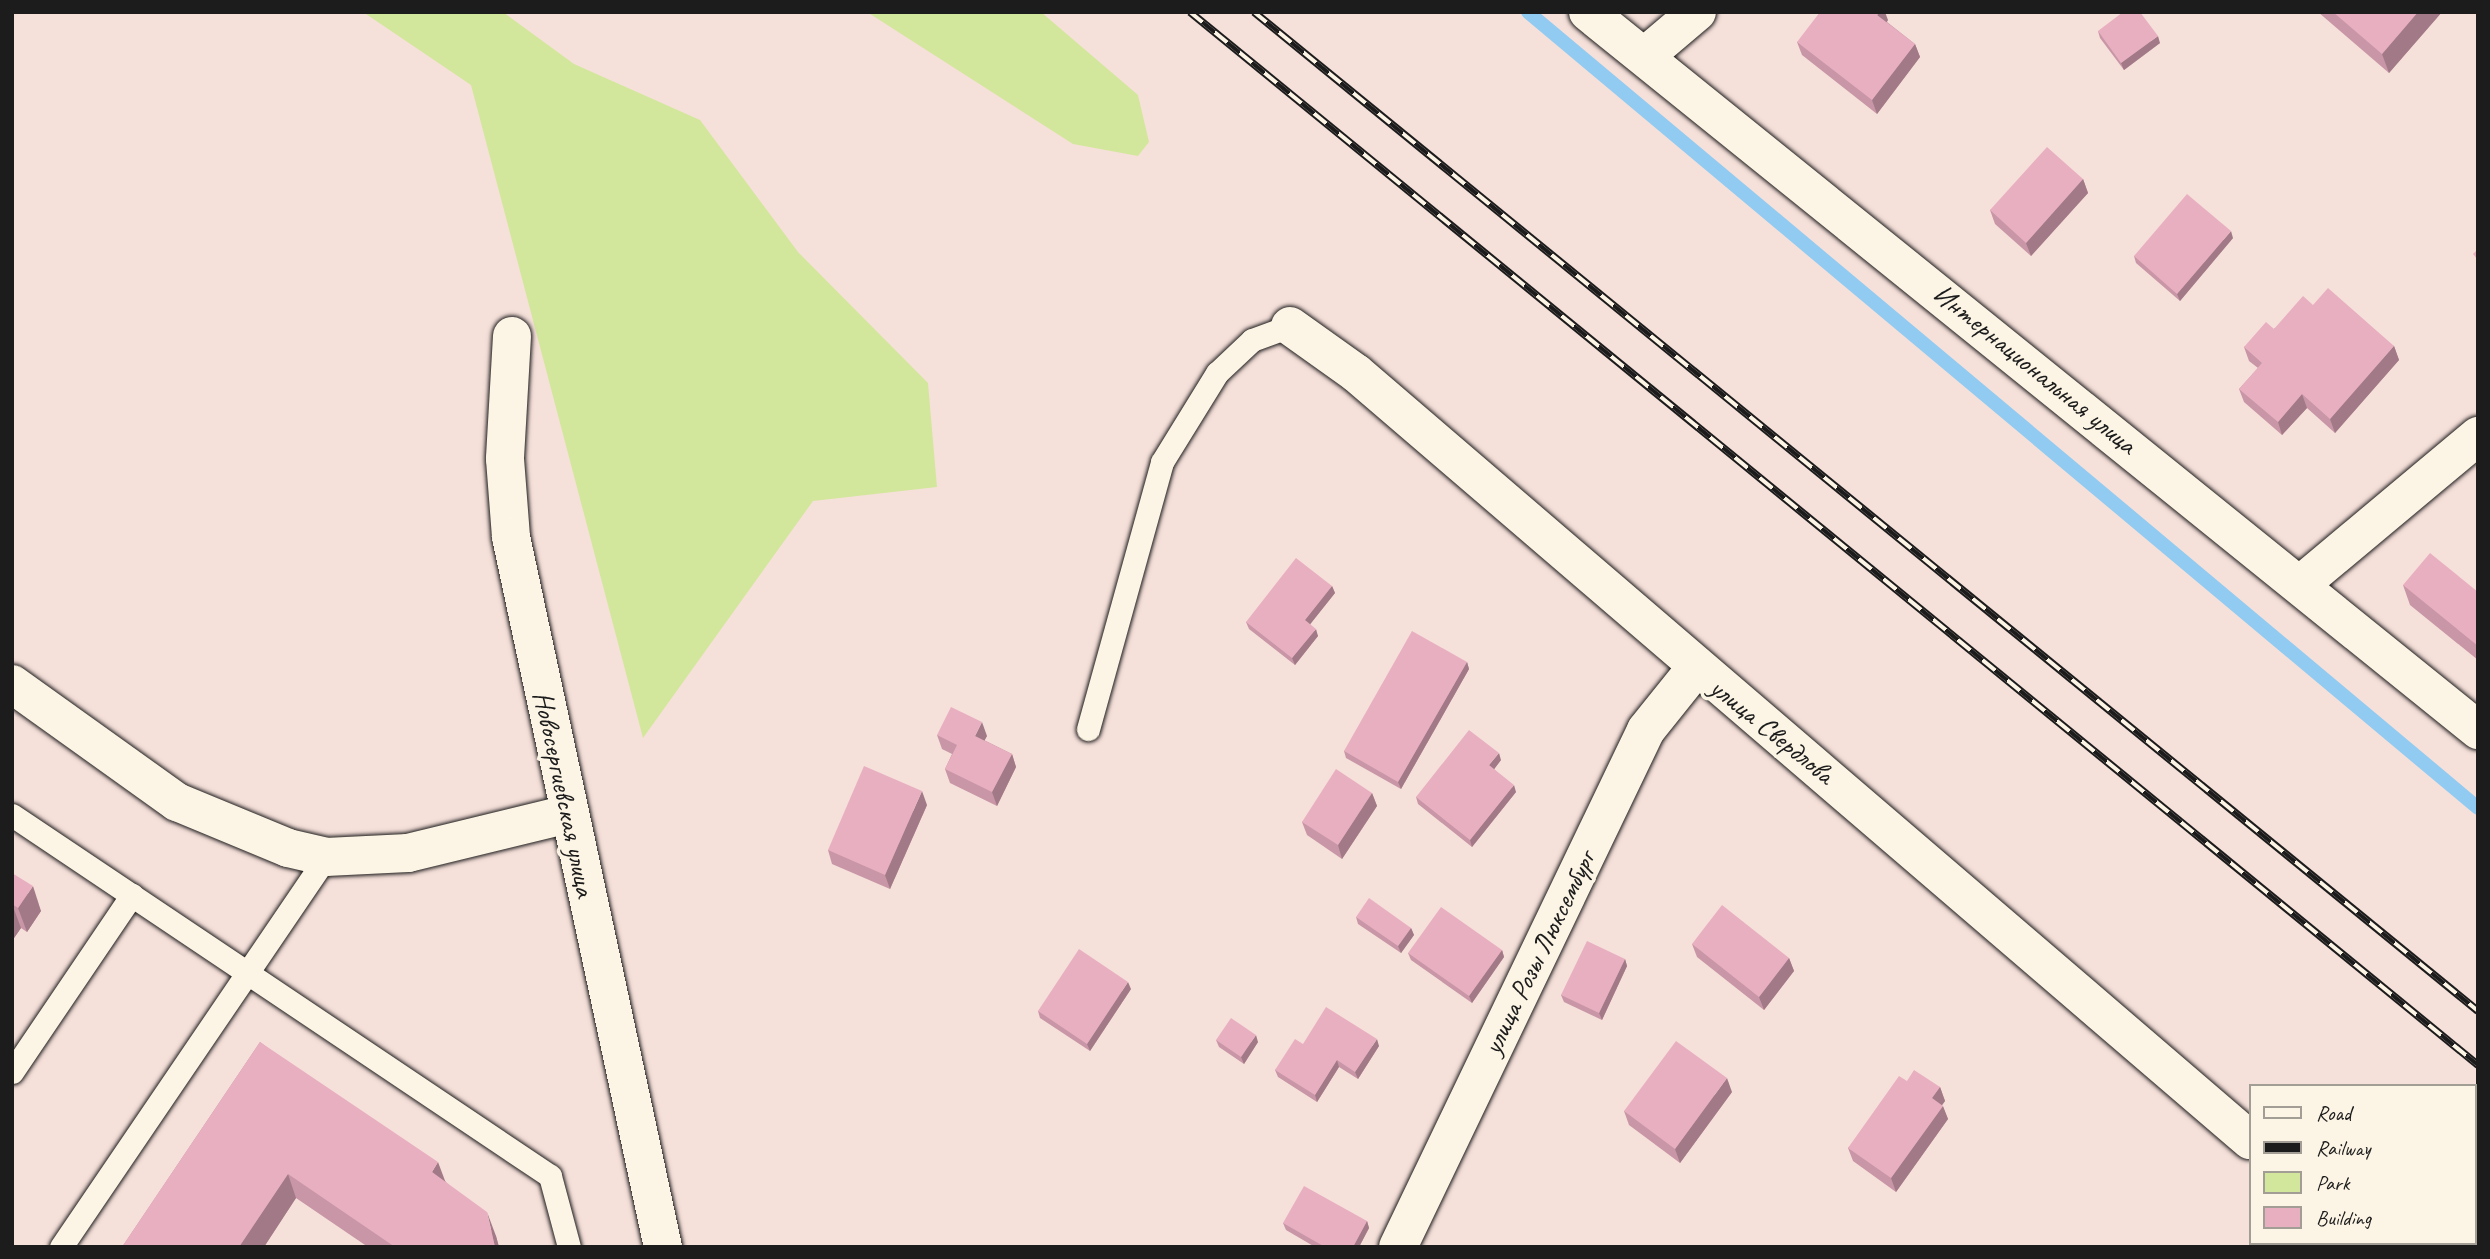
<!DOCTYPE html>
<html>
<head>
<meta charset="utf-8">
<style>
	body { margin:0 }
	#map { position:relative; width:2490px; height:1259px; overflow:hidden; background:#f6e0da; font-family:Caveat,sans-serif }
	div>[style] { position:absolute }
	[style*='--x'] { left:calc(var(--x)*1px); top:calc(var(--y)*1px); width:calc(var(--w)*1px); rotate:calc(var(--a)*1deg) }
	.green>* { inset:0; background:#d3e79c }
	.stream>* { height:14px; margin:-7px; padding:0 7px; transform-origin:7px; border-radius:7px; background:#92cbf1 }
	.roads { filter:drop-shadow(0 0 2px #1c1c1c) drop-shadow(0 0 2px #1c1c1c) }
	.lane>* { height:23px; margin:-11.5px; padding:0 11.5px; transform-origin:11.5px; border-radius:11.5px; background:#fcf5e5 }
	.street>* { height:38px; margin:-19px; padding:0 19px; transform-origin:19px; border-radius:19px; background:#fcf5e5 }
	.rail>* { height:8px; margin-top:-4px; transform-origin:0; background:repeating-linear-gradient(90deg,#fcf5e5 0 16px,#1c1c1c 0 32px); box-sizing:border-box; border-block:2px solid #1c1c1c }
	.wall>* { inset:0; background:#c896a6 }
	.shaded-wall>* { inset:0; background:#a27a87 }
	.building>* { inset:0; background:#e8afc1 }
	span { translate:-50% -50%; white-space:nowrap; text-align:center; line-height:1.15; -webkit-text-stroke:7px #fcf5e5; paint-order:stroke }
	.street-label { font-size:28px; color:#1c1c1c }
	.frame { position:absolute; inset:0; border:14px solid #1c1c1c; pointer-events:none }
	.legend { position:absolute; left:2249px; top:1084px; width:228px; height:161px; box-sizing:border-box; background:#fcf5e5; border:2px solid #a29e95; margin:0; padding:9px 12px; list-style:none; font-size:21px; color:#1c1c1c }
	.legend li { display:flex; align-items:center; gap:14px; height:35px }
	.legend b { width:35px; border:2px solid #a29e95 }
</style>
</head>
<body>
<div id="map">
	<div class="green">
		<i style="clip-path:polygon(363px 12px,503px 12px,574px 64px,700px 120px,798px 252px,928px 383px,937px 487px,813px 501px,643px 738px,471px 85px)"></i>
		<i style="clip-path:polygon(867px 12px,1041px 12px,1138px 95px,1149px 142px,1138px 156px,1073px 144px)"></i>
	</div>
	<div class="stream">
		<i style="--x:1528;--y:12;--w:1239;--a:39.96"></i>
	</div>
	<div class="roads">
		<div class="lane">
			<i style="--x:1088;--y:729;--w:277;--a:-74.5"></i>
			<i style="--x:1162;--y:462;--w:105;--a:-58.3"></i>
			<i style="--x:1217;--y:373;--w:48;--a:-43.3"></i>
			<i style="--x:1252;--y:340;--w:40;--a:-20.2"></i>
			<i style="--x:12;--y:815;--w:648;--a:33.86"></i>
			<i style="--x:550;--y:1176;--w:73;--a:75"></i>
			<i style="--x:12;--y:1072;--w:214;--a:-55.9"></i>
			<i style="--x:61;--y:1247;--w:472;--a:-55.8"></i>
		</div>
		<div class="street">
			<i style="--x:1588;--y:12;--w:1144;--a:38.89"></i>
			<i style="--x:1645;--y:56;--w:68;--a:-40.2"></i>
			<i style="--x:1290;--y:326;--w:81;--a:35.5"></i>
			<i style="--x:1356;--y:373;--w:1178;--a:40.63"></i>
			<i style="--x:512;--y:336;--w:123;--a:93.3"></i>
			<i style="--x:505;--y:459;--w:78;--a:85.6"></i>
			<i style="--x:511;--y:537;--w:726;--a:77.92"></i>
			<i style="--x:2301;--y:584;--w:231;--a:-39.9"></i>
			<i style="--x:12;--y:684;--w:203;--a:35.6"></i>
			<i style="--x:177;--y:802;--w:120;--a:22.5"></i>
			<i style="--x:288;--y:848;--w:39;--a:13"></i>
			<i style="--x:326;--y:857;--w:82;--a:-2.8"></i>
			<i style="--x:408;--y:853;--w:165;--a:-13.7"></i>
			<i style="--x:2372;--y:1243;--w:6;--a:39"></i>
			<i style="--x:1398;--y:1247;--w:573;--a:-64.37"></i>
			<i style="--x:1646;--y:730;--w:78;--a:-51.2"></i>
			<i style="--x:2281;--y:1247;--w:4;--a:-63"></i>
		</div>
	</div>
	<div class="rail">
		<i style="--x:1190;--y:12;--w:1664;--a:39.27"></i>
		<i style="--x:1254;--y:12;--w:1580;--a:39.22"></i>
	</div>
	<div class="wall">
		<i style="clip-path:polygon(2318px 12px,2442px 12px,2389px 73px)"></i>
		<i style="clip-path:polygon(1888px 20px,1887px 22px,1915px 44px,1920px 57px,1877px 114px,1802px 55px,1797px 42px)"></i>
		<i style="clip-path:polygon(2098px 31px,2160px 43px,2124px 70px,2100px 38px)"></i>
		<i style="clip-path:polygon(2083px 179px,2088px 193px,2031px 256px,1995px 224px,1990px 210px)"></i>
		<i style="clip-path:polygon(2233px 238px,2180px 301px,2136px 263px,2134px 256px)"></i>
		<i style="clip-path:polygon(2313px 305px,2394px 346px,2399px 360px,2335px 433px,2307px 408px,2282px 435px,2244px 402px,2239px 389px,2258px 368px,2249px 361px,2244px 347px)"></i>
		<i style="clip-path:polygon(2403px 585px,2478px 592px,2478px 660px,2410px 605px)"></i>
		<i style="clip-path:polygon(1332px 586px,1335px 593px,1310px 624px,1318px 636px,1295px 665px,1249px 629px,1246px 622px)"></i>
		<i style="clip-path:polygon(1467px 662px,1469px 669px,1401px 789px,1346px 758px,1344px 751px)"></i>
		<i style="clip-path:polygon(937px 735px,987px 736px,984px 740px,1012px 754px,1016px 767px,997px 806px,950px 783px,945px 769px,952px 754px,942px 749px)"></i>
		<i style="clip-path:polygon(1501px 760px,1494px 769px,1516px 792px,1472px 847px,1418px 804px,1416px 797px)"></i>
		<i style="clip-path:polygon(1372px 793px,1377px 806px,1342px 859px,1307px 835px,1302px 822px)"></i>
		<i style="clip-path:polygon(927px 805px,890px 889px,832px 864px,828px 850px)"></i>
		<i style="clip-path:polygon(12px 873px,41px 911px,27px 932px,21px 928px,12px 941px)"></i>
		<i style="clip-path:polygon(1356px 917px,1411px 928px,1414px 935px,1401px 953px,1358px 924px)"></i>
		<i style="clip-path:polygon(1692px 944px,1789px 958px,1794px 971px,1764px 1010px,1697px 957px)"></i>
		<i style="clip-path:polygon(1502px 950px,1504px 957px,1472px 1003px,1411px 960px,1408px 953px)"></i>
		<i style="clip-path:polygon(1625px 959px,1627px 966px,1602px 1020px,1564px 1002px,1561px 995px)"></i>
		<i style="clip-path:polygon(1131px 989px,1090px 1051px,1040px 1018px,1038px 1011px)"></i>
		<i style="clip-path:polygon(1216px 1040px,1258px 1042px,1244px 1064px,1219px 1047px)"></i>
		<i style="clip-path:polygon(260px 1042px,445px 1181px,496px 1236px,499px 1247px,368px 1247px,296px 1198px,264px 1247px,122px 1247px)"></i>
		<i style="clip-path:polygon(1303px 1044px,1379px 1046px,1358px 1079px,1339px 1067px,1317px 1102px,1278px 1077px,1275px 1070px)"></i>
		<i style="clip-path:polygon(1907px 1081px,1940px 1087px,1945px 1101px,1942px 1105px,1948px 1119px,1896px 1192px,1853px 1161px,1848px 1148px)"></i>
		<i style="clip-path:polygon(1732px 1092px,1680px 1163px,1629px 1125px,1624px 1111px)"></i>
		<i style="clip-path:polygon(1367px 1221px,1369px 1228px,1359px 1247px,1315px 1247px,1286px 1230px,1283px 1223px)"></i>
	</div>
	<div class="shaded-wall">
		<i style="clip-path:polygon(1879px 12px,1885px 12px,1888px 20px,1882px 28px,1877px 15px)"></i>
		<i style="clip-path:polygon(2418px 12px,2442px 12px,2389px 73px,2382px 54px)"></i>
		<i style="clip-path:polygon(2158px 36px,2160px 43px,2124px 70px,2121px 63px)"></i>
		<i style="clip-path:polygon(1915px 44px,1920px 57px,1877px 114px,1872px 100px)"></i>
		<i style="clip-path:polygon(2083px 179px,2088px 193px,2031px 256px,2026px 243px)"></i>
		<i style="clip-path:polygon(2231px 231px,2233px 238px,2180px 301px,2177px 294px)"></i>
		<i style="clip-path:polygon(2394px 346px,2399px 360px,2335px 433px,2330px 419px)"></i>
		<i style="clip-path:polygon(2302px 394px,2307px 408px,2282px 435px,2278px 422px)"></i>
		<i style="clip-path:polygon(1332px 586px,1335px 593px,1308px 627px,1305px 620px)"></i>
		<i style="clip-path:polygon(1316px 629px,1318px 636px,1295px 665px,1292px 658px)"></i>
		<i style="clip-path:polygon(1467px 662px,1469px 669px,1401px 789px,1398px 782px)"></i>
		<i style="clip-path:polygon(982px 722px,987px 736px,980px 749px,975px 736px)"></i>
		<i style="clip-path:polygon(1499px 753px,1501px 760px,1492px 772px,1489px 765px)"></i>
		<i style="clip-path:polygon(1012px 754px,1016px 767px,997px 806px,992px 792px)"></i>
		<i style="clip-path:polygon(1514px 785px,1516px 792px,1472px 847px,1470px 840px)"></i>
		<i style="clip-path:polygon(922px 791px,927px 805px,890px 889px,885px 875px)"></i>
		<i style="clip-path:polygon(1372px 793px,1377px 806px,1342px 859px,1338px 845px)"></i>
		<i style="clip-path:polygon(33px 886px,41px 911px,27px 932px,18px 908px)"></i>
		<i style="clip-path:polygon(12px 904px,21px 928px,12px 941px)"></i>
		<i style="clip-path:polygon(1411px 928px,1414px 935px,1401px 953px,1398px 946px)"></i>
		<i style="clip-path:polygon(1502px 950px,1504px 957px,1472px 1003px,1469px 996px)"></i>
		<i style="clip-path:polygon(1789px 958px,1794px 971px,1764px 1010px,1759px 997px)"></i>
		<i style="clip-path:polygon(1625px 959px,1627px 966px,1602px 1020px,1599px 1013px)"></i>
		<i style="clip-path:polygon(1128px 982px,1131px 989px,1090px 1051px,1087px 1044px)"></i>
		<i style="clip-path:polygon(1256px 1035px,1258px 1042px,1244px 1064px,1241px 1057px)"></i>
		<i style="clip-path:polygon(1377px 1039px,1379px 1046px,1358px 1079px,1355px 1072px)"></i>
		<i style="clip-path:polygon(1337px 1060px,1339px 1067px,1317px 1102px,1315px 1095px)"></i>
		<i style="clip-path:polygon(1727px 1078px,1732px 1092px,1680px 1163px,1675px 1149px)"></i>
		<i style="clip-path:polygon(1940px 1087px,1945px 1101px,1937px 1112px,1932px 1098px)"></i>
		<i style="clip-path:polygon(1943px 1106px,1948px 1119px,1896px 1192px,1891px 1178px)"></i>
		<i style="clip-path:polygon(438px 1162px,447px 1186px,432px 1172px)"></i>
		<i style="clip-path:polygon(288px 1174px,296px 1198px,264px 1247px,239px 1247px)"></i>
		<i style="clip-path:polygon(487px 1212px,496px 1236px,499px 1247px,495px 1247px)"></i>
		<i style="clip-path:polygon(1367px 1221px,1369px 1228px,1359px 1247px,1353px 1247px)"></i>
	</div>
	<div class="building">
		<i style="clip-path:polygon(1820px 12px,1879px 12px,1877px 15px,1915px 44px,1872px 100px,1797px 42px)"></i>
		<i style="clip-path:polygon(2123px 12px,2140px 12px,2158px 36px,2121px 63px,2098px 31px)"></i>
		<i style="clip-path:polygon(2333px 12px,2418px 12px,2382px 54px)"></i>
		<i style="clip-path:polygon(2047px 147px,2083px 179px,2026px 243px,1990px 210px)"></i>
		<i style="clip-path:polygon(2187px 194px,2231px 231px,2177px 294px,2134px 256px)"></i>
		<i style="clip-path:polygon(2478px 249px,2478px 260px,2473px 254px)"></i>
		<i style="clip-path:polygon(2328px 288px,2394px 346px,2330px 419px,2302px 394px,2278px 422px,2239px 389px,2262px 363px,2244px 347px,2266px 322px,2274px 329px,2303px 296px,2313px 305px)"></i>
		<i style="clip-path:polygon(2430px 553px,2478px 592px,2478px 646px,2403px 585px)"></i>
		<i style="clip-path:polygon(1296px 558px,1332px 586px,1305px 620px,1316px 629px,1292px 658px,1246px 622px)"></i>
		<i style="clip-path:polygon(1412px 631px,1467px 662px,1398px 782px,1344px 751px)"></i>
		<i style="clip-path:polygon(951px 707px,982px 722px,975px 736px,1012px 754px,992px 792px,945px 769px,957px 745px,937px 735px)"></i>
		<i style="clip-path:polygon(1469px 730px,1499px 753px,1489px 765px,1514px 785px,1470px 840px,1416px 797px)"></i>
		<i style="clip-path:polygon(864px 766px,922px 791px,885px 875px,828px 850px)"></i>
		<i style="clip-path:polygon(1336px 769px,1372px 793px,1338px 845px,1302px 822px)"></i>
		<i style="clip-path:polygon(12px 873px,33px 886px,18px 908px,12px 904px)"></i>
		<i style="clip-path:polygon(1369px 898px,1411px 928px,1398px 946px,1356px 917px)"></i>
		<i style="clip-path:polygon(1722px 905px,1789px 958px,1759px 997px,1692px 944px)"></i>
		<i style="clip-path:polygon(1441px 907px,1502px 950px,1469px 996px,1408px 953px)"></i>
		<i style="clip-path:polygon(1587px 941px,1625px 959px,1599px 1013px,1561px 995px)"></i>
		<i style="clip-path:polygon(1079px 949px,1128px 982px,1087px 1044px,1038px 1011px)"></i>
		<i style="clip-path:polygon(1326px 1007px,1377px 1039px,1355px 1072px,1337px 1060px,1315px 1095px,1275px 1070px,1295px 1039px,1303px 1044px)"></i>
		<i style="clip-path:polygon(1231px 1018px,1256px 1035px,1241px 1057px,1216px 1040px)"></i>
		<i style="clip-path:polygon(1676px 1041px,1727px 1078px,1675px 1149px,1624px 1111px)"></i>
		<i style="clip-path:polygon(260px 1042px,438px 1162px,432px 1172px,487px 1212px,495px 1247px,395px 1247px,288px 1174px,239px 1247px,122px 1247px)"></i>
		<i style="clip-path:polygon(1914px 1070px,1940px 1087px,1932px 1098px,1943px 1106px,1891px 1178px,1848px 1148px,1899px 1076px,1907px 1081px)"></i>
		<i style="clip-path:polygon(1304px 1186px,1367px 1221px,1353px 1247px,1325px 1247px,1283px 1223px)"></i>
	</div>
	<div class="street-label">
		<span style="left:2035px;top:369px;rotate:39deg">Интернациональная улица</span>
		<span style="left:1772px;top:731px;rotate:39deg">улица Свердлова</span>
		<span style="left:564px;top:794px;rotate:78deg">Новосергиевская улица</span>
		<span style="left:1539px;top:953px;rotate:-64deg">улица Розы Люксембург</span>
	</div>
	<div class="frame"></div>
	<ul class="legend">
	<li><b style="height:9px;background:#fcf5e5"></b>Road</li>
	<li><b style="height:9px;background:#1c1c1c"></b>Railway</li>
	<li><b style="height:19px;background:#d3e79c"></b>Park</li>
	<li><b style="height:19px;background:#e8afc1"></b>Building</li>
	</ul>
</div>
</body>
</html>
